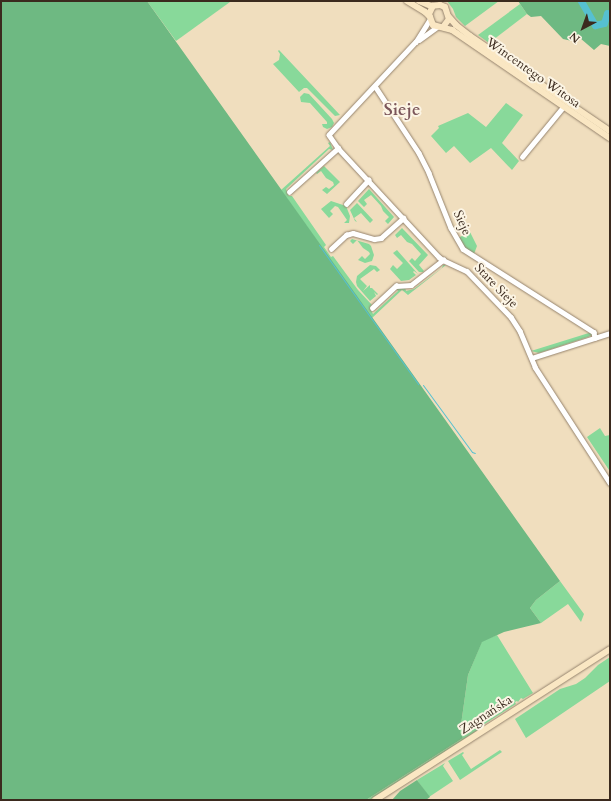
<!DOCTYPE html>
<html>
<head>
<meta charset="utf-8">
<style>
	body { margin:0 }
	#map { position:relative; width:611px; height:801px; overflow:hidden; background:#f0debe; font-family:Cardo,serif }
	div>[style] { position:absolute }
	[style*='--x'] { left:calc(var(--x)*1px); top:calc(var(--y)*1px); width:calc(var(--w)*1px); rotate:calc(var(--a)*1deg) }
	.green>* { inset:0; background:#88d99a }
	.forest>* { inset:0; background:#6eb982 }
	.stream>* { height:1px; margin:-0.5px; padding:0 0.5px; transform-origin:0.5px; border-radius:0.5px; background:#56c0d1 }
	.river>* { height:7px; margin:-3.5px; padding:0 3.5px; transform-origin:3.5px; border-radius:3.5px; background:#56c0d1 }
	.roads { filter:drop-shadow(0 0 1px #96846e) drop-shadow(0 0 1px #96846e) }
	.street>* { height:4.5px; margin:-2.25px; padding:0 2.25px; transform-origin:2.25px; border-radius:2.25px; background:#fff }
	.secondary>* { height:6px; margin:-3px; padding:0 3px; transform-origin:3px; border-radius:3px; background:#fae7c3 }
	span { translate:-50% -50%; white-space:nowrap; text-align:center; line-height:1.15; -webkit-text-stroke:4px #fcf5e5; paint-order:stroke }
	.street-label { font-size:13px; color:#3b2a1e }
	.district-label { font-size:17px; color:#7b565a; font-weight:700 }
	.frame { position:absolute; inset:0; border:2px solid #3b2a1e; pointer-events:none }
	.north { position:absolute; left:563px; top:8px; width:40px; height:40px; -webkit-text-stroke:3px #fcf5e5; paint-order:stroke; rotate:221deg; font-size:11px; font-weight:700; line-height:16px; text-align:center; color:#3b2a1e }
	.north::after { content:''; display:block; margin:auto; width:14px; height:18px; background:#3b2a1e; clip-path:polygon(50% 0,100% 100%,50% 72%,0 100%) }
</style>
</head>
<body>
<div id="map">
	<div class="green">
		<i style="clip-path:polygon(147px 1px,229px 1px,230px 2px,176px 41px)"></i>
		<i style="clip-path:polygon(447px 1px,499px 1px,465px 26px,456px 17px,453px 9px)"></i>
		<i style="clip-path:polygon(520px 4px,527px 14px,489px 43px,478px 35px)"></i>
		<i style="clip-path:polygon(279px 50px,340px 115px,335px 116px,307px 88px,304px 88px,299px 92px,273px 64px,279px 60px,280px 54px,278px 51px)"></i>
		<i style="clip-path:polygon(304px 93px,309px 94px,332px 119px,334px 123px,332px 127px,327px 129px,323px 127px,322px 124px,327px 124px,327px 122px,310px 103px,301px 102px,300px 97px)"></i>
		<i style="clip-path:polygon(506px 103px,523px 115px,502px 143px,519px 161px,512px 170px,491px 148px,470px 163px,454px 146px,446px 153px,431px 136px,439px 128px,438px 126px,468px 113px,486px 127px)"></i>
		<i style="clip-path:polygon(330px 142px,333px 150px,329px 149px,286px 189px,289px 196px,292px 196px,326px 245px,324px 247px,331px 257px,333px 256px,358px 290px,372px 305px,370px 308px,373px 314px,398px 291px,396px 288px,405px 287px,406px 291px,414px 289px,442px 268px,443px 265px,446px 265px,408px 295px,402px 290px,372px 318px,281px 190px,330px 146px,328px 143px)"></i>
		<i style="clip-path:polygon(324px 166px,340px 182px,327px 194px,322px 190px,326px 187px,329px 189px,334px 185px,333px 182px,326px 178px,321px 171px,317px 174px,316px 173px)"></i>
		<i style="clip-path:polygon(369px 189px,394px 217px,388px 224px,385px 221px,389px 217px,383px 211px,381px 206px,371px 195px,364px 200px,367px 204px,364px 207px,358px 201px)"></i>
		<i style="clip-path:polygon(331px 201px,346px 206px,350px 216px,349px 223px,344px 223px,347px 220px,338px 207px,335px 206px,330px 211px,333px 214px,329px 218px,321px 209px)"></i>
		<i style="clip-path:polygon(357px 203px,373px 220px,370px 223px,361px 213px,354px 218px,357px 222px,355px 221px,350px 210px)"></i>
		<i style="clip-path:polygon(402px 228px,428px 255px,419px 265px,424px 271px,423px 272px,419px 272px,409px 261px,412px 258px,415px 261px,421px 254px,412px 244px,407px 242px,401px 235px,397px 238px,395px 235px)"></i>
		<i style="clip-path:polygon(470px 232px,477px 246px,474px 254px,465px 248px,458px 238px)"></i>
		<i style="clip-path:polygon(352px 239px,369px 244px,371px 246px,374px 255px,372px 261px,365px 263px,358px 260px,362px 256px,365px 259px,370px 254px,369px 252px,363px 248px,357px 240px,353px 244px,350px 241px)"></i>
		<i style="clip-path:polygon(397px 250px,418px 274px,414px 271px,413px 272px,416px 275px,409px 280px,401px 281px,390px 269px,393px 265px,397px 269px,403px 263px,393px 253px)"></i>
		<i style="clip-path:polygon(370px 265px,376px 266px,380px 270px,377px 272px,374px 269px,360px 279px,367px 286px,363px 291px,370px 285px,370px 288px,372px 288px,378px 294px,377px 295px,374px 292px,376px 296px,370px 301px,357px 286px,356px 282px,357px 276px)"></i>
		<i style="clip-path:polygon(592px 332px,592px 335px,588px 337px,539px 353px,531px 351px)"></i>
		<i style="clip-path:polygon(600px 428px,605px 436px,610px 435px,609px 470px,587px 437px)"></i>
		<i style="clip-path:polygon(560px 581px,584px 614px,581px 622px,568px 604px,541px 623px,530px 608px,536px 600px)"></i>
		<i style="clip-path:polygon(497px 635px,533px 693px,523px 699px,521px 698px,518px 702px,517px 701px,515px 702px,516px 704px,480px 727px,479px 725px,476px 726px,478px 730px,391px 787px,371px 800px,366px 800px,463px 738px,460px 732px,468px 675px,482px 641px)"></i>
		<i style="clip-path:polygon(610px 657px,610px 681px,526px 738px,515px 719px,560px 689px,576px 684px,585px 678px,598px 665px)"></i>
		<i style="clip-path:polygon(500px 750px,502px 752px,460px 780px,448px 761px,463px 752px,464px 753px,462px 755px,471px 769px)"></i>
		<i style="clip-path:polygon(445px 763px,443px 766px,453px 781px,429px 797px,417px 780px)"></i>
	</div>
	<div class="forest">
		<i style="clip-path:polygon(1px 1px,147px 1px,560px 581px,536px 600px,530px 608px,541px 623px,504px 632px,482px 642px,468px 675px,460px 732px,463px 738px,366px 800px,1px 800px)"></i>
		<i style="clip-path:polygon(518px 1px,610px 1px,610px 46px,601px 44px,594px 50px,580px 38px,572px 41px,563px 39px,541px 16px,531px 17px,527px 14px)"></i>
		<i style="clip-path:polygon(417px 780px,430px 797px,426px 800px,392px 800px,400px 791px)"></i>
	</div>
	<div class="stream">
		<i style="--x:319;--y:245;--w:171;--a:54.5"></i>
		<i style="--x:423;--y:385;--w:83;--a:53.8"></i>
		<i style="--x:472;--y:452;--w:3;--a:18"></i>
	</div>
	<div class="river">
		<i style="--x:581;--y:1;--w:28;--a:60"></i>
		<i style="--x:595;--y:25;--w:9;--a:-13"></i>
		<i style="--x:604;--y:23;--w:10;--a:-73"></i>
		<i style="--x:607;--y:13;--w:3;--a:18"></i>
	</div>
	<div class="roads">
		<div class="street">
			<i style="--x:430;--y:20;--w:26;--a:122"></i>
			<i style="--x:416;--y:42;--w:127;--a:133.1"></i>
			<i style="--x:329;--y:135;--w:16;--a:55"></i>
			<i style="--x:338;--y:148;--w:149;--a:47.2"></i>
			<i style="--x:439;--y:257;--w:5;--a:37"></i>
			<i style="--x:443;--y:260;--w:26;--a:25"></i>
			<i style="--x:467;--y:271;--w:64;--a:46.3"></i>
			<i style="--x:511;--y:317;--w:17;--a:57"></i>
			<i style="--x:520;--y:331;--w:39;--a:67"></i>
			<i style="--x:535;--y:367;--w:138;--a:57.1"></i>
			<i style="--x:419;--y:40;--w:22;--a:-36"></i>
			<i style="--x:375;--y:86;--w:80;--a:56.7"></i>
			<i style="--x:419;--y:153;--w:22;--a:63"></i>
			<i style="--x:429;--y:173;--w:59;--a:68.2"></i>
			<i style="--x:451;--y:228;--w:24;--a:60"></i>
			<i style="--x:463;--y:249;--w:155;--a:32.4"></i>
			<i style="--x:594;--y:332;--w:6;--a:81"></i>
			<i style="--x:522;--y:157;--w:65;--a:-50.6"></i>
			<i style="--x:289;--y:192;--w:66;--a:-41.9"></i>
			<i style="--x:346;--y:204;--w:33;--a:-47"></i>
			<i style="--x:331;--y:249;--w:21;--a:-43"></i>
			<i style="--x:346;--y:235;--w:7;--a:-16"></i>
			<i style="--x:353;--y:233;--w:22;--a:16"></i>
			<i style="--x:374;--y:239;--w:7;--a:-8"></i>
			<i style="--x:381;--y:238;--w:30;--a:-42"></i>
			<i style="--x:372;--y:308;--w:33;--a:-43"></i>
			<i style="--x:396;--y:286;--w:15;--a:-4"></i>
			<i style="--x:411;--y:285;--w:41;--a:-38"></i>
			<i style="--x:532;--y:358;--w:82;--a:-17.8"></i>
		</div>
		<div class="secondary">
			<i style="--x:407;--y:1;--w:21;--a:31"></i>
			<i style="--x:425;--y:12;--w:7;--a:45"></i>
			<i style="--x:419;--y:1;--w:13;--a:23"></i>
			<i style="--x:431;--y:6;--w:9;--a:-6"></i>
			<i style="--x:440;--y:5;--w:5;--a:22"></i>
			<i style="--x:445;--y:7;--w:13;--a:72"></i>
			<i style="--x:449;--y:19;--w:10;--a:127"></i>
			<i style="--x:433;--y:6;--w:9;--a:117"></i>
			<i style="--x:429;--y:14;--w:12;--a:70"></i>
			<i style="--x:433;--y:25;--w:20;--a:15"></i>
			<i style="--x:452;--y:30;--w:191;--a:34.4"></i>
			<i style="--x:449;--y:17;--w:11;--a:49"></i>
			<i style="--x:456;--y:25;--w:18;--a:38"></i>
			<i style="--x:470;--y:36;--w:169;--a:34.2"></i>
			<i style="--x:375;--y:800;--w:279;--a:-32.7"></i>
		</div>
	</div>
	<div class="street-label">
		<span style="left:533px;top:73px;rotate:35deg">Wincentego Witosa</span>
		<span style="left:462px;top:223px;rotate:66deg">Sieje</span>
		<span style="left:496px;top:286px;rotate:46deg">Stare Sieje</span>
		<span style="left:486px;top:715px;rotate:-33deg">Zagnańska</span>
	</div>
	<div class="district-label">
		<span style="left:402px;top:110px">Sieje</span>
	</div>
	<div class="frame"></div>
	<div class="north">N</div>
</div>
</body>
</html>
